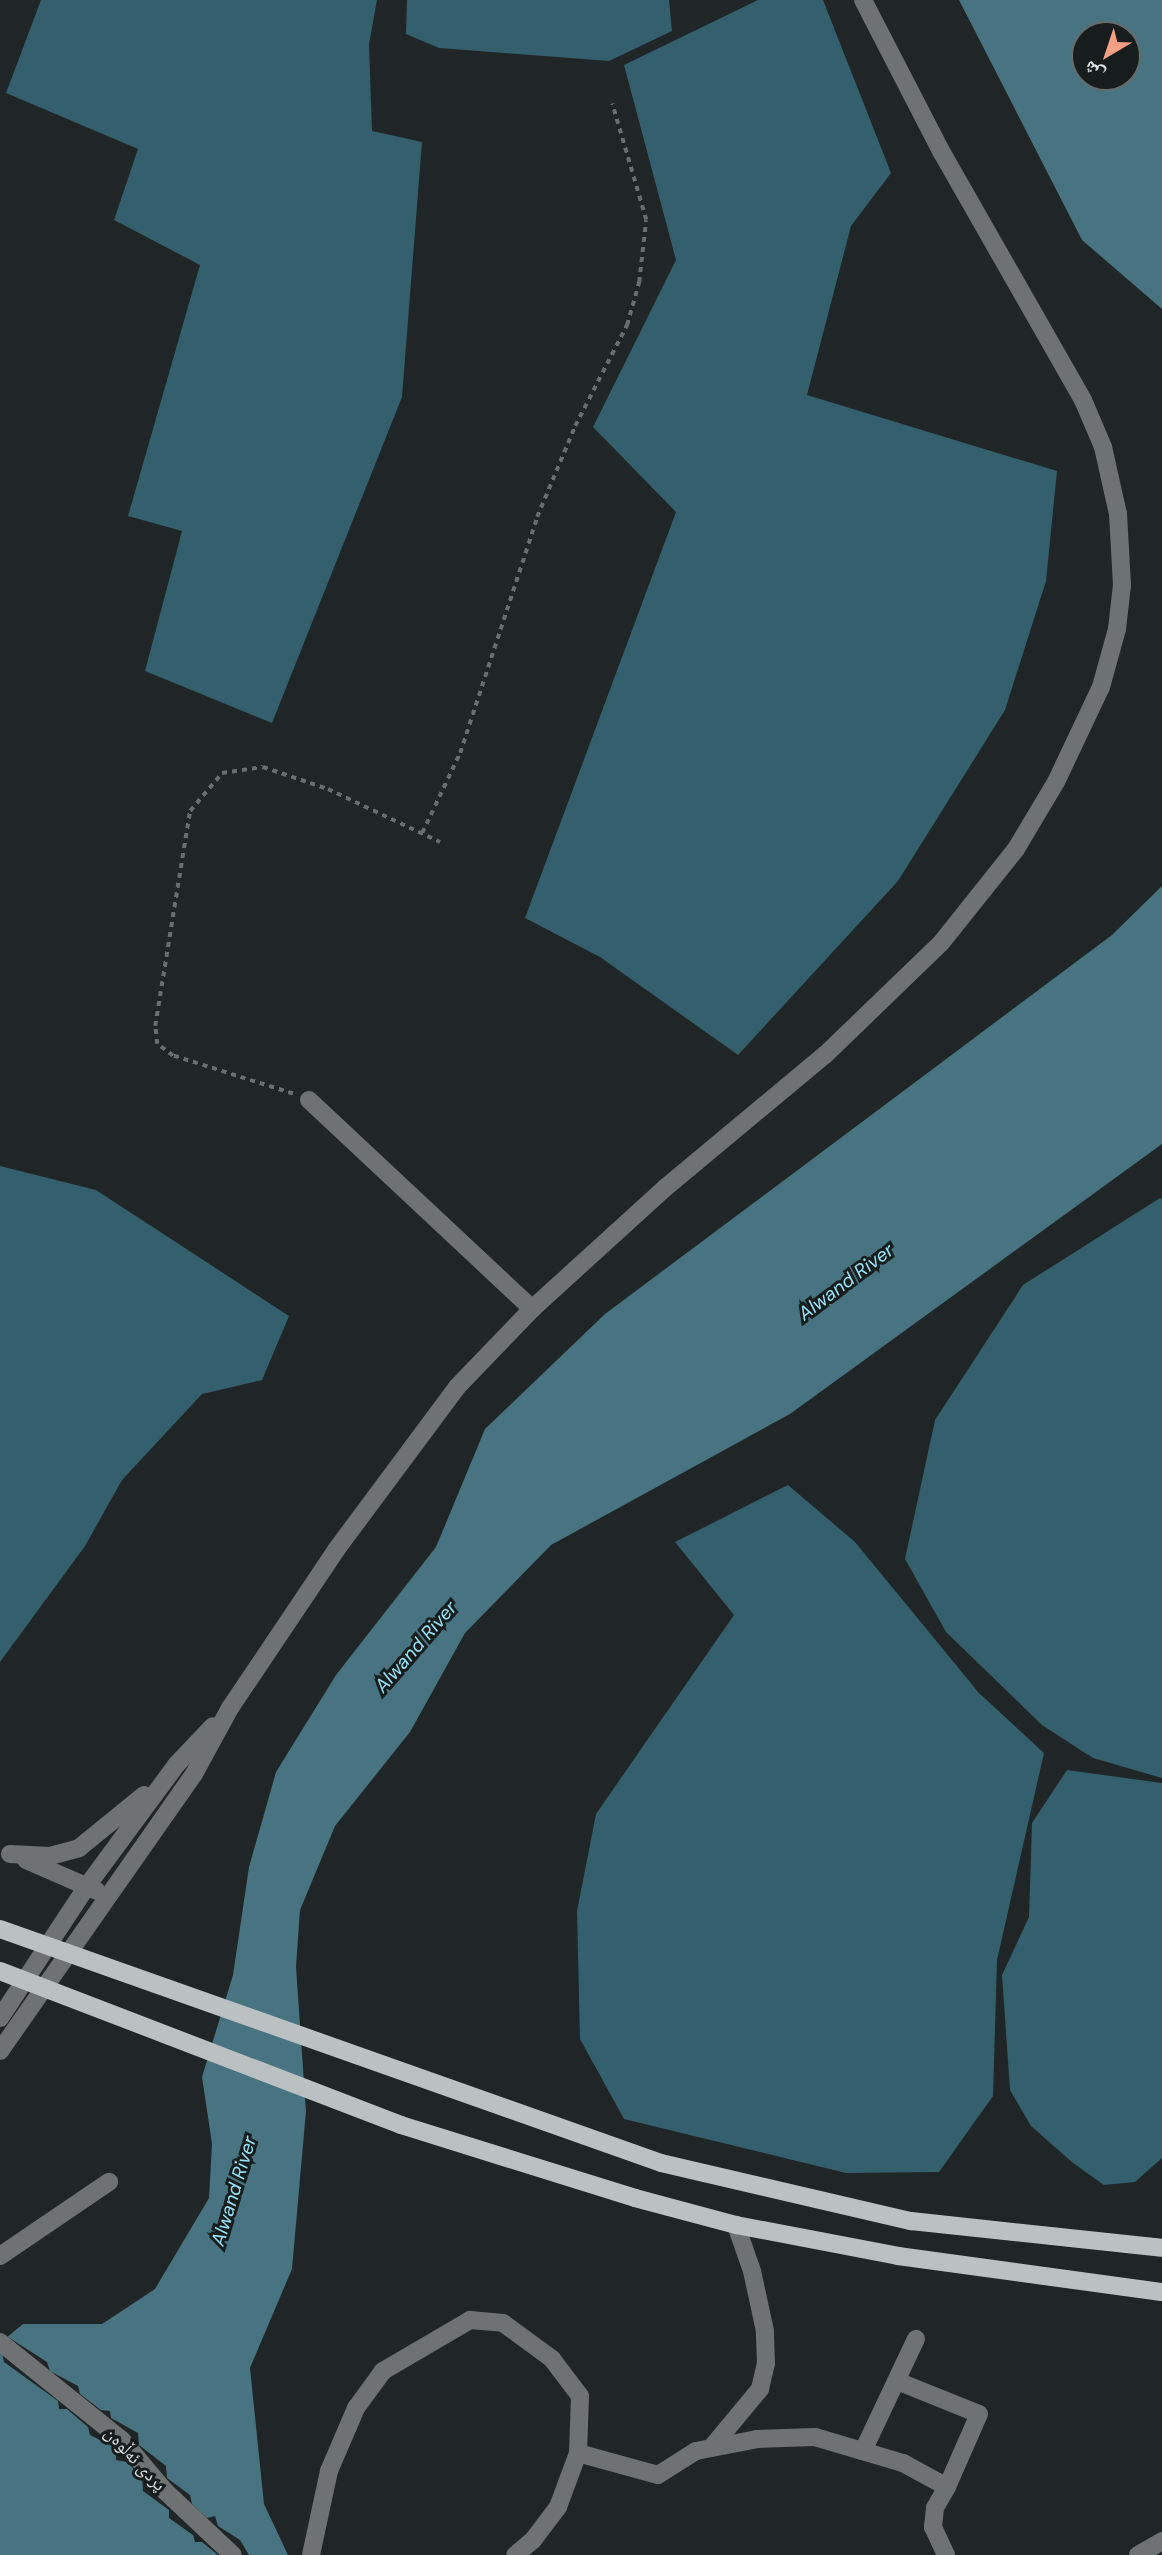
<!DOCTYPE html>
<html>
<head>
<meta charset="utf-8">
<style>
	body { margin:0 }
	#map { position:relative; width:1162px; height:2555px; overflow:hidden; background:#202527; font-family:"DM Sans","Noto Naskh Arabic",sans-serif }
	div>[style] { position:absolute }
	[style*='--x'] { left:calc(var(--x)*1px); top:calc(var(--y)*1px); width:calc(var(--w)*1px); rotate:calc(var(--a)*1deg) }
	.forest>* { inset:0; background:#345f6c }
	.water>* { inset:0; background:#487380 }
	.pier>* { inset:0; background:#202527 }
	.path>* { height:3.5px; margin-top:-1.75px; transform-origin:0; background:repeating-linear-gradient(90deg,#6a6e70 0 5px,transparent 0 10px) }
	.minor>* { height:18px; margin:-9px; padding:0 9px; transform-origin:9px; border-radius:9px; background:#6f7273 }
	.major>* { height:18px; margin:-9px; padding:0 9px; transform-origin:9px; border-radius:9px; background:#bbc1c2 }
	span { translate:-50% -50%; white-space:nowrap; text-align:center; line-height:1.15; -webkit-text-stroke:6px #171c1d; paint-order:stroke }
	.street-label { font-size:18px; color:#dfe2e3 }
	.water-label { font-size:19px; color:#95e2f9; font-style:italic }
	.north { position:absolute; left:1071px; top:21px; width:70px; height:70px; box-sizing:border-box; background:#171c1d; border:2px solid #676b6c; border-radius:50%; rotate:219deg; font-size:19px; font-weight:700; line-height:28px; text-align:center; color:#dfe2e3 }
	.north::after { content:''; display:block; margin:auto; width:24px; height:32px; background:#f39f84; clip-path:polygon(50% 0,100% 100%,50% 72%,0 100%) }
</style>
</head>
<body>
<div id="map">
	<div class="forest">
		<i style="clip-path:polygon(41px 0,377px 0,369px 44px,372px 131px,422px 142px,402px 397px,272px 723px,145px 671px,182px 531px,128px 516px,200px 265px,114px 220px,138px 149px,6px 93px)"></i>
		<i style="clip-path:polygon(407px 0,669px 0,672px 31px,609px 61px,439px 48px,406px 34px)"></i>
		<i style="clip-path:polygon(758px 0,823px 0,891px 173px,851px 226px,807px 395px,1057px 471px,1046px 581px,1005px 710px,898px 881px,738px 1055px,600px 957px,525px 918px,676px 512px,593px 427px,676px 260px,624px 65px)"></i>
		<i style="clip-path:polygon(0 1166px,96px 1190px,289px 1316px,262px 1380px,202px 1394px,122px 1480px,85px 1546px,0 1662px)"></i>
		<i style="clip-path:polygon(1160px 1198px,1162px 1199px,1162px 1778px,1093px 1758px,1042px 1725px,946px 1632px,905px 1559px,935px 1420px,1023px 1285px)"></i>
		<i style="clip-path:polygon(788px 1485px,855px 1542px,979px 1693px,1044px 1753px,997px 1960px,993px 2096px,939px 2172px,846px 2173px,624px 2119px,580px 2039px,577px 1911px,596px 1814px,734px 1615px,675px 1542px)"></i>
		<i style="clip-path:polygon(1067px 1770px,1162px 1783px,1162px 2158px,1135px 2182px,1104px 2185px,1073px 2163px,1031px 2126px,1010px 2090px,1002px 1975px,1029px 1917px,1032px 1823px)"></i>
	</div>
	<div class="water">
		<i style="clip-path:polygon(evenodd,959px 0,1162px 0,1162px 309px,1082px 240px,959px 0,1085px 35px,1127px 35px,1127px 77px,1085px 77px,1085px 35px)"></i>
		<i style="clip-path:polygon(1162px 886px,1162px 1144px,790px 1414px,551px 1545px,465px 1633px,410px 1732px,335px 1826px,300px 1910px,296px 1967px,306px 2111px,292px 2269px,250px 2368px,264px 2504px,288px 2555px,0 2555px,0 2343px,23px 2324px,102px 2324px,155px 2289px,209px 2198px,212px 2144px,202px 2077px,233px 1975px,249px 1867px,276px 1772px,336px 1675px,436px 1547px,485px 1429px,605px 1314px,1112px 935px)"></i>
	</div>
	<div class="pier">
		<i style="clip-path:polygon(5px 2335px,47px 2362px,50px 2371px,78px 2386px,80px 2394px,101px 2410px,110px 2411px,111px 2418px,138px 2433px,139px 2445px,166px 2466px,167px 2478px,190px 2495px,192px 2504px,207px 2518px,215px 2516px,218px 2526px,240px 2540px,249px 2555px,218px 2555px,202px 2542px,195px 2542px,193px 2535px,169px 2518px,169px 2510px,143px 2491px,142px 2478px,127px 2462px,116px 2460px,116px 2448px,90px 2435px,88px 2427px,67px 2409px,59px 2409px,58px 2401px,4px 2362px,0 2343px)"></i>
	</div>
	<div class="path">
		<i style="--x:422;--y:833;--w:89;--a:-64.6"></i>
		<i style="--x:460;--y:753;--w:248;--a:-71.9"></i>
		<i style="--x:537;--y:517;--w:99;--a:-67.3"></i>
		<i style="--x:575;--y:426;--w:114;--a:-62.8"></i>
		<i style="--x:627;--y:325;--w:45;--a:-74.4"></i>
		<i style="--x:639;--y:282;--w:62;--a:-83.6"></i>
		<i style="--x:646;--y:220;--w:121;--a:-106.3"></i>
		<i style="--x:293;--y:1094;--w:126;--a:-162.4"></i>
		<i style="--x:173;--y:1056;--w:20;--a:-143"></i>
		<i style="--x:157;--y:1044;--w:18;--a:-96"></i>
		<i style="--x:155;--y:1026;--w:218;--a:-80.8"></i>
		<i style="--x:190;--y:811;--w:50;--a:-49.9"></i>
		<i style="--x:222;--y:773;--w:41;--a:-8.3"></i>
		<i style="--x:263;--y:767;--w:69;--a:18.7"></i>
		<i style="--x:328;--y:789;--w:124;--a:25.3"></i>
	</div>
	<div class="minor">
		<i style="--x:309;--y:1100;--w:306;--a:43.1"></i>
		<i style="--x:10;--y:1854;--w:40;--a:2.9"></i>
		<i style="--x:50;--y:1856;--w:30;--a:-15"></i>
		<i style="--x:79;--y:1848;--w:84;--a:-39.2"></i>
		<i style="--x:26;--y:1860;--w:77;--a:23.6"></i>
		<i style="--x:0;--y:2018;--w:158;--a:-56.6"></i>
		<i style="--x:87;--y:1886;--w:152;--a:-53.6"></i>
		<i style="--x:177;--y:1764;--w:52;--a:-46.5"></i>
		<i style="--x:0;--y:2051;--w:338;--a:-55"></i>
		<i style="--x:194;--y:1774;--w:75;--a:-61.4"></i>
		<i style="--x:230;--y:1708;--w:190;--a:-56.1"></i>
		<i style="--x:336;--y:1550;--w:203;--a:-53.4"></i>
		<i style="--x:457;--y:1387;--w:108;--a:-46.1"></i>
		<i style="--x:532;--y:1309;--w:180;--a:-42.3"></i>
		<i style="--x:665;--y:1188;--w:209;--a:-39.8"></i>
		<i style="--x:826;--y:1054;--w:160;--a:-44"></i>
		<i style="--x:941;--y:943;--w:120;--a:-51.4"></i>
		<i style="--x:1016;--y:849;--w:78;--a:-59.2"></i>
		<i style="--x:1056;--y:782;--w:105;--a:-64.7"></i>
		<i style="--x:1101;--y:687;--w:60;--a:-74.6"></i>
		<i style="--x:1117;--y:629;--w:44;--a:-83.5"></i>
		<i style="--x:1122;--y:585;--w:71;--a:-93.2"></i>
		<i style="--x:1118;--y:514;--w:69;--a:-102.6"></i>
		<i style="--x:1103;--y:447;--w:51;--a:-113.1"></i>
		<i style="--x:1083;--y:400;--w:284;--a:-119.7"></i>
		<i style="--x:942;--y:153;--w:172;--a:-117.3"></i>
		<i style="--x:0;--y:2256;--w:132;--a:-34.2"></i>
		<i style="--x:0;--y:2342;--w:156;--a:38.8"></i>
		<i style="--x:122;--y:2440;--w:67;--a:49.9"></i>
		<i style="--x:165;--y:2491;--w:93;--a:43.3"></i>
		<i style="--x:897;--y:2381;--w:88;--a:21.9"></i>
		<i style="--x:979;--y:2414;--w:80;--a:113.7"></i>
		<i style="--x:711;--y:2448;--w:77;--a:-50.3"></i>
		<i style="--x:760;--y:2389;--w:26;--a:-77"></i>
		<i style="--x:766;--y:2364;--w:33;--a:-92"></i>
		<i style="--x:765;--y:2331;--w:61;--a:-102.2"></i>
		<i style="--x:752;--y:2271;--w:49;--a:-109.2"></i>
		<i style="--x:863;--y:2451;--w:124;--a:-64.7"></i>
		<i style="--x:578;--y:2453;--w:83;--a:15.4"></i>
		<i style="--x:658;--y:2475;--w:45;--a:-32.3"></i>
		<i style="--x:696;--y:2451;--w:62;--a:-11.1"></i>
		<i style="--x:757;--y:2439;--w:58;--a:-2"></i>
		<i style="--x:815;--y:2437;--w:92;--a:16.5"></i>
		<i style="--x:903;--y:2463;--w:50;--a:28.6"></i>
		<i style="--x:947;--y:2487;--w:24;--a:120"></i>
		<i style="--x:935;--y:2508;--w:19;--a:96"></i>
		<i style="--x:933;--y:2527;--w:31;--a:65"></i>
		<i style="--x:311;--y:2555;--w:86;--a:-77.9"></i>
		<i style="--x:329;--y:2471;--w:69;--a:-66.8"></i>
		<i style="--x:356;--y:2408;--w:46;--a:-53.9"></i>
		<i style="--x:383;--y:2371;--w:101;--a:-30.4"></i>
		<i style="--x:470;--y:2320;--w:33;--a:5"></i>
		<i style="--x:503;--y:2323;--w:61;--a:36.3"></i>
		<i style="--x:552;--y:2359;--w:46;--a:52.9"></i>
		<i style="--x:580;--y:2396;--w:57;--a:92"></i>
		<i style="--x:578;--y:2453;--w:58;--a:110.3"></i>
		<i style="--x:558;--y:2507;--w:41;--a:127.1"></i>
		<i style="--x:533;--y:2540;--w:23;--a:140"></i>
		<i style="--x:1138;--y:2555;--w:28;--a:-30"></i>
	</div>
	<div class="major">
		<i style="--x:0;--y:1929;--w:701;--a:19.49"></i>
		<i style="--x:661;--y:2163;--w:257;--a:13.1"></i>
		<i style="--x:911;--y:2221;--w:252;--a:6.1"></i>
		<i style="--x:0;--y:1971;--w:430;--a:21"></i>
		<i style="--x:401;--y:2125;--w:245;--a:17.3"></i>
		<i style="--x:635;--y:2198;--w:105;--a:15"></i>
		<i style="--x:736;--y:2225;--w:165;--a:10.8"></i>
		<i style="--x:898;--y:2256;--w:266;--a:7.8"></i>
	</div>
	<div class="street-label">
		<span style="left:135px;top:2459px;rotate:47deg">پردی ئەڵوەن</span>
	</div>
	<div class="water-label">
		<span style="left:846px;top:1282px;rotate:-37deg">Alwand River</span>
		<span style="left:416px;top:1647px;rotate:-49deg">Alwand River</span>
		<span style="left:234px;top:2191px;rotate:-73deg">Alwand River</span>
	</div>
	<div class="north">ش</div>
</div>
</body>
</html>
